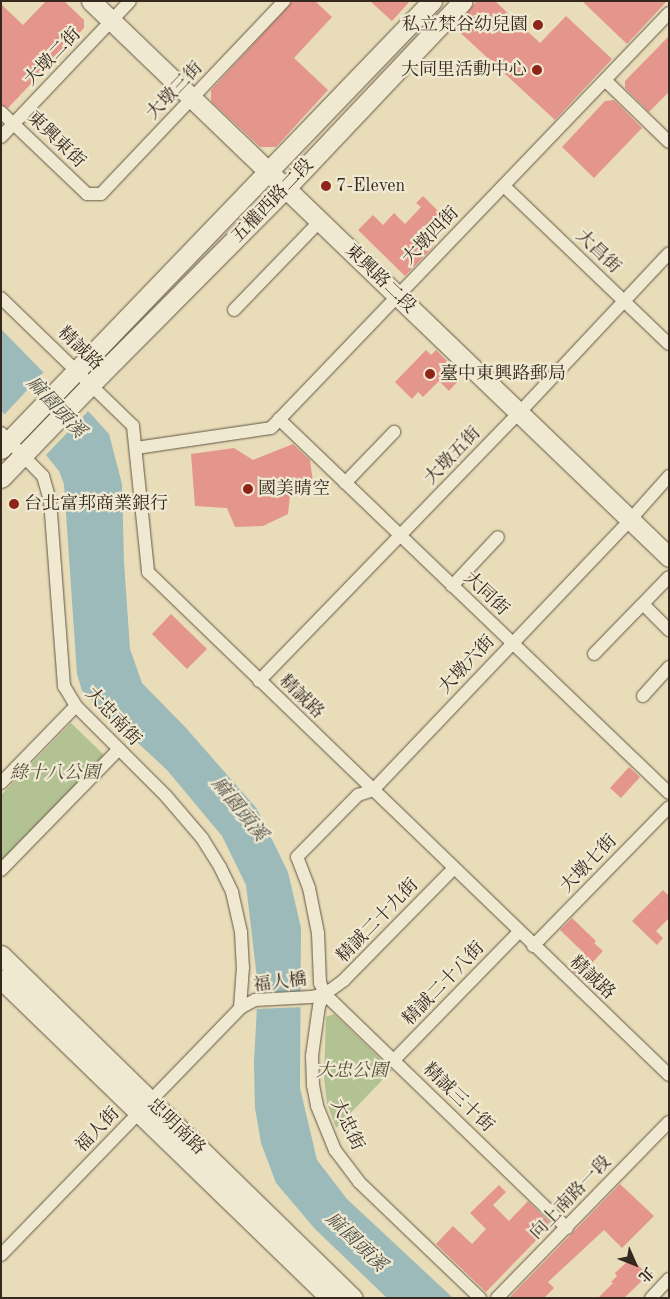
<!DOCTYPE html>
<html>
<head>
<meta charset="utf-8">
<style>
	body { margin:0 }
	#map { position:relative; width:670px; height:1299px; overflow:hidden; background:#e8ddb8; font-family:"Old Standard TT","Noto Serif TC",serif }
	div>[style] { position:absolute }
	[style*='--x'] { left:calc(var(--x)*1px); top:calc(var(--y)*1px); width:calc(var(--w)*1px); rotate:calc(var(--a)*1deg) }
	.green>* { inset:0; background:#b2c292 }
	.water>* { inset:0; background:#9bbab9 }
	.pier>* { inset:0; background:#e8ddb8 }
	.building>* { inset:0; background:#e4958c }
	.roads { filter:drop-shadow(0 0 1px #625544) drop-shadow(0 0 1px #625544) }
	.street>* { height:12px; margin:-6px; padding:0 6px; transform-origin:6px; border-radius:6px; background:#f0e9d1 }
	.secondary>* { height:19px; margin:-9.5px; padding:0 9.5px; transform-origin:9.5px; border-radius:9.5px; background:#f0e9d1 }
	.dots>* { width:14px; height:14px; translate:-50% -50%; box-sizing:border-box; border:2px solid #f0e9d1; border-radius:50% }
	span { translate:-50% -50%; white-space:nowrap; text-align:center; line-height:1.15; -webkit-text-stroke:4.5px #f0e9d1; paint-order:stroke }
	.poi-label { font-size:18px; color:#35281e }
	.right { translate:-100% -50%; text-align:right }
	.left { translate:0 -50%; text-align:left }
	.street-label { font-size:18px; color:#35281e }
	.park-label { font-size:18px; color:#544e3b; font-style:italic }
	.water-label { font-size:19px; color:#4e4c45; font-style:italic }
	.frame { position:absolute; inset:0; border:2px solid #35281e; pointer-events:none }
	.north { position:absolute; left:610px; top:1239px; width:50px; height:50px; -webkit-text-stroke:4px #f0e9d1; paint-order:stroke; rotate:134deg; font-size:14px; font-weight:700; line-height:20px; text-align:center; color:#35281e }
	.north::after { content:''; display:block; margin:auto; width:18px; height:22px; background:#35281e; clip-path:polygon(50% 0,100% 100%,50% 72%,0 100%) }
</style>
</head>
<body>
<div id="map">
	<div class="green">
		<i style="clip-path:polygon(71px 723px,104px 755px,1px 863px,1px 795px)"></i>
		<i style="clip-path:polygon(334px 1014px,392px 1070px,336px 1128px,327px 1103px,324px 1078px,326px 1017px)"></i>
	</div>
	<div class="water">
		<i style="clip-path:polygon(1px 329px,44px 373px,89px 412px,109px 434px,122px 484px,124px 562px,130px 649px,142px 683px,186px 728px,257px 809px,288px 872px,301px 928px,300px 1088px,317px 1160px,347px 1199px,453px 1298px,387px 1298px,315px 1229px,276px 1183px,261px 1143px,255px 1108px,254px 1062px,258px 987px,246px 885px,222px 836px,167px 770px,82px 691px,77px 674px,64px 484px,59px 471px,46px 455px,1px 411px)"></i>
	</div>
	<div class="pier">
		<i style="clip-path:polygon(45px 371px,89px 410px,45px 456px,3px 416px)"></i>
		<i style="clip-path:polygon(304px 991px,304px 1007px,257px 1009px,256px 993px)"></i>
	</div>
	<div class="building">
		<i style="clip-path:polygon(46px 1px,64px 1px,84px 20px,84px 28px,8px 108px,1px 104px,1px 4px,23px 25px)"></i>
		<i style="clip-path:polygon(293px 1px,315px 1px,332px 17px,294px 58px,328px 90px,276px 147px,260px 147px,211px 101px,211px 90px)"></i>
		<i style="clip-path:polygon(370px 1px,410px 1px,392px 21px)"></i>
		<i style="clip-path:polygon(477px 1px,495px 1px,540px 43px,566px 16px,612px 59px,555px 120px,454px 27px)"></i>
		<i style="clip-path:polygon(582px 1px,667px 1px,627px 44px)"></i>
		<i style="clip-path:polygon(669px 36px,669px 92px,649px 112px,625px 88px,625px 81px)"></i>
		<i style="clip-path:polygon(614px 100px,642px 128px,594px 178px,562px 147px,605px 101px)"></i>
		<i style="clip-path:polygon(423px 196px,443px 216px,436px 223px,439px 226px,432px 233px,436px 237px,429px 244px,433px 247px,405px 276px,358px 230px,373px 215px,383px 225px,394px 213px,405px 224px,421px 207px,416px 203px)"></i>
		<i style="clip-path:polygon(426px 350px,431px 355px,436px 350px,458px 372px,454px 376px,459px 380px,449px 391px,439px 381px,423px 397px,418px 392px,412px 399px,395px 382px)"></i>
		<i style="clip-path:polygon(293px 444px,310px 460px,313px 482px,290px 496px,288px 514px,263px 526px,235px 527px,227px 508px,195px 506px,191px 454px,234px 448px,253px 460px)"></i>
		<i style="clip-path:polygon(171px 614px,207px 649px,187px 669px,152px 634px)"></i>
		<i style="clip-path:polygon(629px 767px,640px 777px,621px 798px,610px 788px)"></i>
		<i style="clip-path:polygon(663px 890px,669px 896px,669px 918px,656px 931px,663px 938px,657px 945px,632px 921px)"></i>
		<i style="clip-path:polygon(572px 918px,596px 941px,594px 943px,603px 951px,579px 977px,570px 968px,584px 953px,560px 930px)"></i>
		<i style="clip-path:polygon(620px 1184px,654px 1216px,622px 1248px,604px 1230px,548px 1282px,554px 1288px,544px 1298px,509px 1298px)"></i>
		<i style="clip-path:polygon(499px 1185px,506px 1192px,493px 1205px,509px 1221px,528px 1201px,549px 1222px,548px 1228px,486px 1292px,436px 1244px,453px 1226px,472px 1244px,486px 1229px,470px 1213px)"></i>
		<i style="clip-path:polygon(631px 1258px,648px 1275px,624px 1298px,598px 1298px,613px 1283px,611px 1282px,617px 1276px,615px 1273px)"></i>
	</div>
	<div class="roads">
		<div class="street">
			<i style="--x:605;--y:80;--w:89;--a:44.1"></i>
			<i style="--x:1;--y:112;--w:119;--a:43.6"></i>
			<i style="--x:87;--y:194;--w:14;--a:0"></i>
			<i style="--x:101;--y:194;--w:266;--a:-46.5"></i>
			<i style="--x:1;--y:137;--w:187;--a:-46.5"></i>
			<i style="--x:504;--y:186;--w:228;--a:43.8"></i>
			<i style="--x:1;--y:298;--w:184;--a:44.1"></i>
			<i style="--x:133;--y:426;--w:147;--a:84.1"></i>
			<i style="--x:148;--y:572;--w:724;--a:43.99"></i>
			<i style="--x:234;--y:310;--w:124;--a:-46"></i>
			<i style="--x:279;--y:419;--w:540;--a:43.8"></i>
			<i style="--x:1;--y:433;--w:60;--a:45.7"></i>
			<i style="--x:43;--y:476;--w:25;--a:74"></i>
			<i style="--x:50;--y:500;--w:187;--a:85.7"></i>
			<i style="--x:64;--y:686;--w:23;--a:59"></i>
			<i style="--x:76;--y:706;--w:127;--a:45"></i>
			<i style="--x:166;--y:796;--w:55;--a:49.4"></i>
			<i style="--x:202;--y:838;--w:34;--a:58"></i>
			<i style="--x:220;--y:867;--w:28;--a:64"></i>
			<i style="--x:232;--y:892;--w:41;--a:77.3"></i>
			<i style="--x:241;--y:932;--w:35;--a:87"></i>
			<i style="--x:243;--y:967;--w:41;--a:94.2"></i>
			<i style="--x:136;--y:448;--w:136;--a:-8.4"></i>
			<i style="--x:271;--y:428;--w:575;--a:-46.2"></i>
			<i style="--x:345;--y:483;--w:71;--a:-46.1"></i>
			<i style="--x:452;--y:586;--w:67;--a:-46.8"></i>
			<i style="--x:643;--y:604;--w:37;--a:45"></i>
			<i style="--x:594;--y:654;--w:107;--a:-45.8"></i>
			<i style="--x:259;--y:681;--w:373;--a:-45.9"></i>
			<i style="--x:519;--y:413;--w:219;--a:-46.8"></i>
			<i style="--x:643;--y:696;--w:39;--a:-48"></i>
			<i style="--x:1;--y:783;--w:107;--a:-45.8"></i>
			<i style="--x:1;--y:870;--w:169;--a:-45.7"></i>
			<i style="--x:533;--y:946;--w:194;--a:-45.6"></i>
			<i style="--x:325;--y:994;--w:13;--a:117"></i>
			<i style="--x:319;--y:1006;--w:50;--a:98"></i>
			<i style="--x:312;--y:1056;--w:29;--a:88"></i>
			<i style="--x:313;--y:1085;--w:21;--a:79"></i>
			<i style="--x:317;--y:1106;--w:48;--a:67.8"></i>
			<i style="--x:335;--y:1150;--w:40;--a:53"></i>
			<i style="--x:359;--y:1182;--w:168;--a:43.8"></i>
			<i style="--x:394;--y:1060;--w:179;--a:-45.7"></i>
			<i style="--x:567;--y:1228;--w:337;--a:-136"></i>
			<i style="--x:325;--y:994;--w:12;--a:-114"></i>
			<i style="--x:320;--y:983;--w:50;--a:-92.3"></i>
			<i style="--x:318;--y:933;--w:46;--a:-101.3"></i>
			<i style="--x:309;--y:888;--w:33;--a:-111"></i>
			<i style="--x:297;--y:857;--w:87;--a:-45.5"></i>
			<i style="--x:358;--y:795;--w:16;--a:-18"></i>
			<i style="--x:373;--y:790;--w:373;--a:-46.4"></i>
			<i style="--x:630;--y:520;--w:59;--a:-48.4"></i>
			<i style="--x:1;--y:1255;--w:344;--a:-45.9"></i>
			<i style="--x:240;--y:1008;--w:17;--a:-28"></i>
			<i style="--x:255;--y:1000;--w:56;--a:-3.1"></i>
			<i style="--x:311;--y:997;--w:14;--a:-12"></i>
			<i style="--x:325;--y:994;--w:24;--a:-36"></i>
			<i style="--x:344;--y:980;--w:156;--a:-45.5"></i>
			<i style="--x:497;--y:1298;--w:246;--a:-45.7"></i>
			<i style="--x:651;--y:1298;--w:26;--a:-47"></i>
		</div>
		<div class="secondary">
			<i style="--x:91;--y:1;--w:802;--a:43.89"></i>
			<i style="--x:1;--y:449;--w:622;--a:-46.11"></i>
			<i style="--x:1;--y:478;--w:144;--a:-46.1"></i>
			<i style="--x:101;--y:374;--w:262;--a:-45.2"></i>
			<i style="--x:286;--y:188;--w:257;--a:-46.6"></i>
			<i style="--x:1;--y:955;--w:491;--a:44.3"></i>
			<i style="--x:1;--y:979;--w:458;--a:44.1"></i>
		</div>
	</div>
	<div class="dots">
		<i style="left:538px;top:25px;background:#8f2418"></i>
		<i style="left:537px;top:70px;background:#8f2418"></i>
		<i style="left:326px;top:186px;background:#8f2418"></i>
		<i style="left:430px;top:374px;background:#8f2418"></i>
		<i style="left:248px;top:489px;background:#8f2418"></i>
		<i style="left:14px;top:504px;background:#8f2418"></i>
	</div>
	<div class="poi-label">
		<span class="right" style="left:528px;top:25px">私立梵谷幼兒園</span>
		<span class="right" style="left:527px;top:70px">大同里活動中心</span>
		<span class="left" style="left:336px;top:186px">7-Eleven</span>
		<span class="left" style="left:440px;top:374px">臺中東興路郵局</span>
		<span class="left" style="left:258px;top:489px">國美晴空</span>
		<span class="left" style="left:24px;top:504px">台北富邦商業銀行</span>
	</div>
	<div class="street-label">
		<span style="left:53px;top:57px;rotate:-46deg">大墩二街</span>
		<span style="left:175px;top:91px;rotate:-46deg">大墩三街</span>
		<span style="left:56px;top:140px;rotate:44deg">東興東街</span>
		<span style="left:273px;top:201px;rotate:-46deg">五權西路二段</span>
		<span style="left:431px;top:236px;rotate:-46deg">大墩四街</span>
		<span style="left:598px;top:252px;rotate:44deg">大昌街</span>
		<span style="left:380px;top:279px;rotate:44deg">東興路二段</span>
		<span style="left:80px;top:349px;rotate:44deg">精誠路</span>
		<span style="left:453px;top:456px;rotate:-46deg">大墩五街</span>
		<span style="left:486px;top:594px;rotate:44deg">大同街</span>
		<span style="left:467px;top:665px;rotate:-47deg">大墩六街</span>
		<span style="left:301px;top:697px;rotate:44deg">精誠路</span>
		<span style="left:113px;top:717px;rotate:47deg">大忠南街</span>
		<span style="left:589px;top:864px;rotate:-46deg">大墩七街</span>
		<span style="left:378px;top:921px;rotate:-46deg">精誠二十九街</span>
		<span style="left:592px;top:978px;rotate:43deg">精誠路</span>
		<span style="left:280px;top:983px;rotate:-7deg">福人橋</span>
		<span style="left:444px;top:984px;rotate:-46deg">精誠二十八街</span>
		<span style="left:458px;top:1098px;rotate:44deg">精誠三十街</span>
		<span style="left:347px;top:1125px;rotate:65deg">大忠街</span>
		<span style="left:176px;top:1127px;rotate:44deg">忠明南路</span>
		<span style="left:98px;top:1130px;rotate:-46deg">福人街</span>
		<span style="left:571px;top:1198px;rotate:-46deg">向上南路一段</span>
	</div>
	<div class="park-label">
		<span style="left:55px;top:773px">綠十八公園</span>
		<span style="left:352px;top:1071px">大忠公園</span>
	</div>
	<div class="water-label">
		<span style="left:55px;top:408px;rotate:47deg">麻園頭溪</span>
		<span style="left:238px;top:810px;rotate:51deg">麻園頭溪</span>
		<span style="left:355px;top:1243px;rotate:44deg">麻園頭溪</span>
	</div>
	<div class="frame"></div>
	<div class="north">北</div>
</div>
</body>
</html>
